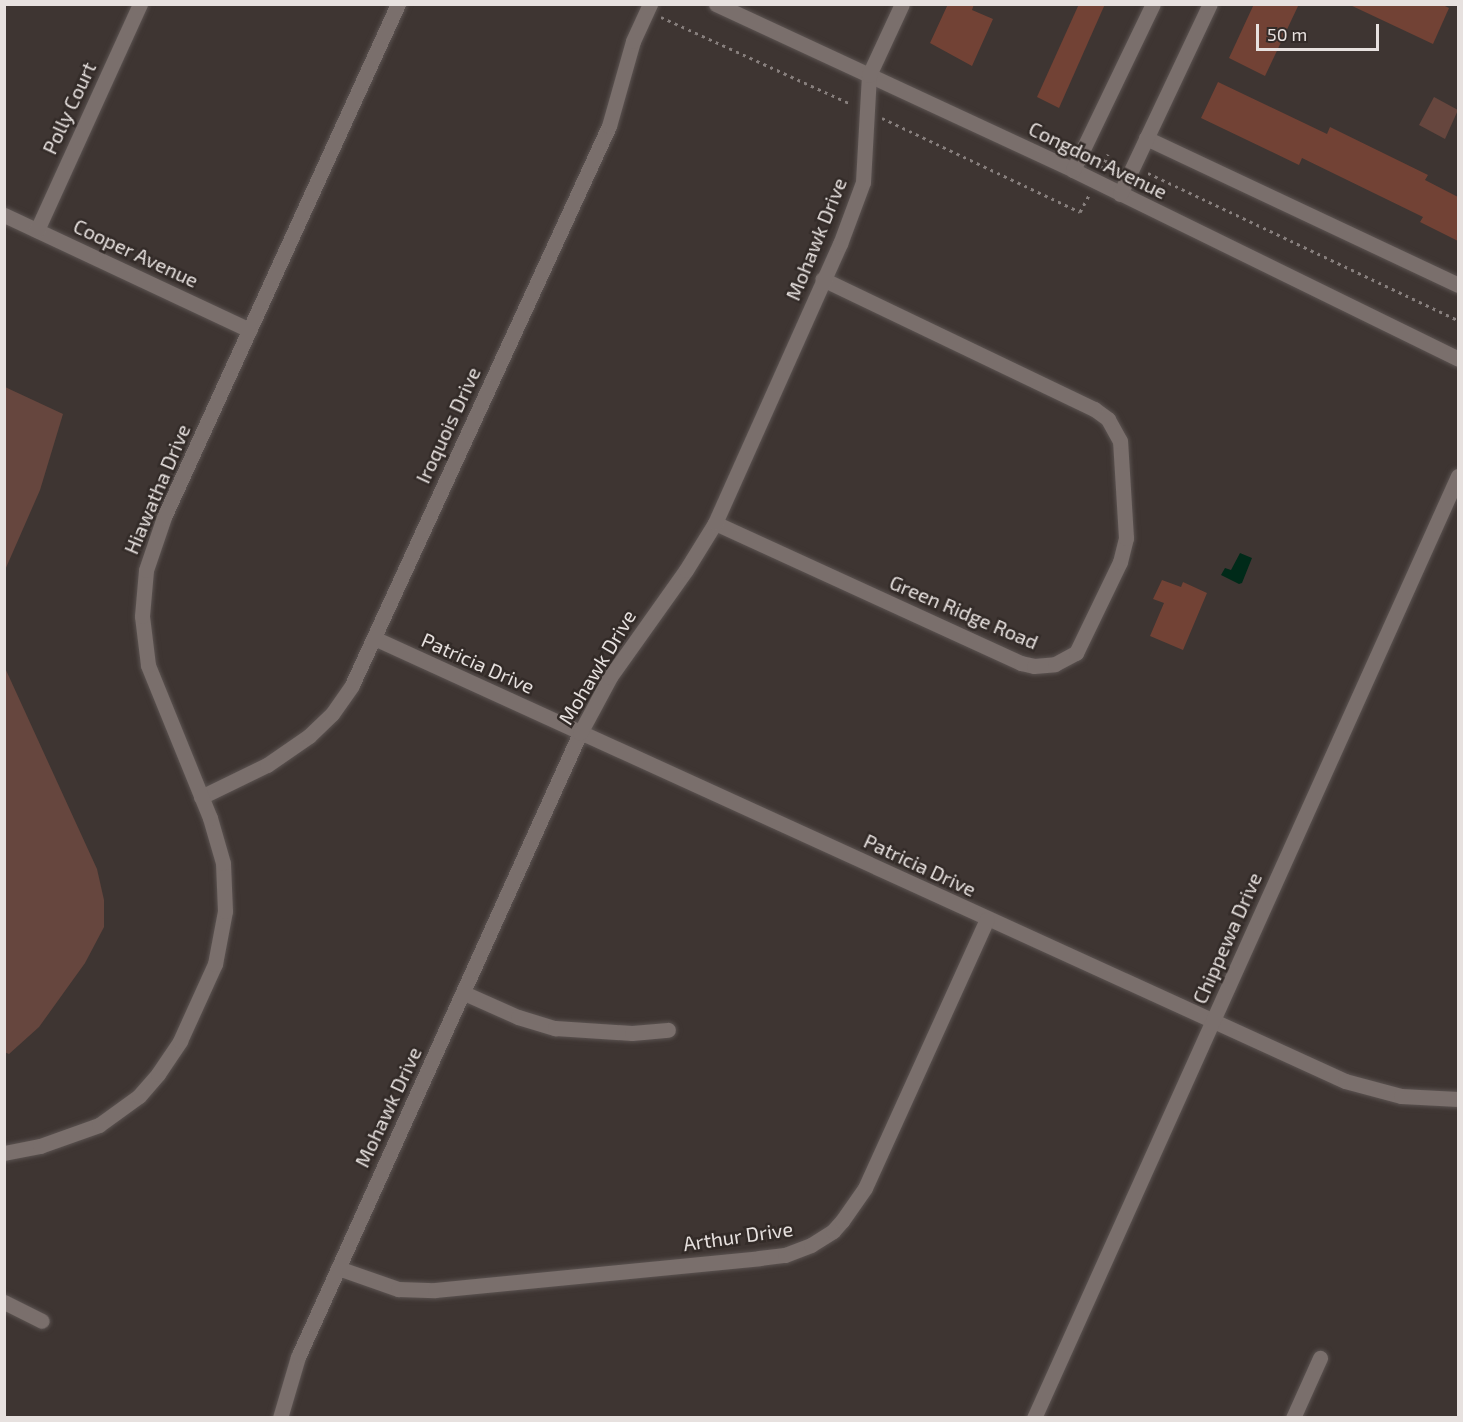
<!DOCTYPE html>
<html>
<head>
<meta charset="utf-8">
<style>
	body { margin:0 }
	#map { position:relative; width:1463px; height:1422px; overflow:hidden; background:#3e3532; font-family:"Exo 2",sans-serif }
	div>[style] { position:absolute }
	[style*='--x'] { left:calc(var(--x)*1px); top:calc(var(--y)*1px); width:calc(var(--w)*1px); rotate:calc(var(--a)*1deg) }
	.green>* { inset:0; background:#66463e }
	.water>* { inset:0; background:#002a19 }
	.building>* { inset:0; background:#724235 }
	.path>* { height:3px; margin-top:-1.5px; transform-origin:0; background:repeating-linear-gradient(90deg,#877f7d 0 3px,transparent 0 7.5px) }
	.roads { filter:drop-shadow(0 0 2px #5b5351) drop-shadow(0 0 2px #5b5351) }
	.minor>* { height:15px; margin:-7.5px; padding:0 7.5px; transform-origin:7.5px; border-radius:7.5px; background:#7a6f6c }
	span { translate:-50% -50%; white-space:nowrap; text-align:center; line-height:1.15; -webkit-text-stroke:5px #332b28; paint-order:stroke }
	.street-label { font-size:20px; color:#e7e1df }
	.frame { position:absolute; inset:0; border:6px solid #e7e1df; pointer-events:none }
	.scale { position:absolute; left:1256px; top:24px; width:123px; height:27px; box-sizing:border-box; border:3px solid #e7e1df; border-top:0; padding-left:8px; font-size:18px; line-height:21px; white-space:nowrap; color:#e7e1df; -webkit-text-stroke:4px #332b28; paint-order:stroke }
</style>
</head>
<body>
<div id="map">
	<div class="green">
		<i style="clip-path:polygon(1434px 97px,1458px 110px,1445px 139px,1419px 125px)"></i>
		<i style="clip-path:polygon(5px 387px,63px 414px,40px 490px,5px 570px)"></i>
		<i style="clip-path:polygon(5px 668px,97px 869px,104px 900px,104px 927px,85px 963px,39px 1027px,9px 1054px,4px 1052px)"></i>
	</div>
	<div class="water">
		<i style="clip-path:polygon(1240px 553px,1252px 558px,1242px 583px,1239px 584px,1221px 575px,1225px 568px,1231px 570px)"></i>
	</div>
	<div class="building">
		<i style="clip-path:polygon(948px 4px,974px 4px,972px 10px,993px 19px,972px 66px,930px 43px)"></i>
		<i style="clip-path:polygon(1079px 4px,1105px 4px,1059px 108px,1037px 97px)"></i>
		<i style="clip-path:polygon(1254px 4px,1299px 4px,1265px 76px,1229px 58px)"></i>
		<i style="clip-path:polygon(1348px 4px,1441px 4px,1449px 8px,1433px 44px)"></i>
		<i style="clip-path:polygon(1218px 82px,1327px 134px,1330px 127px,1428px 175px,1425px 180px,1458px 197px,1458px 241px,1420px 222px,1423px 217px,1302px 158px,1299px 165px,1201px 118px)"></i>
		<i style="clip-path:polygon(1162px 580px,1181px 587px,1183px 582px,1207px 593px,1183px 650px,1150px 636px,1164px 603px,1153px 599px)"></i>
	</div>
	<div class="path">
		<i style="--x:661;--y:17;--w:209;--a:24.6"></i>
		<i style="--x:882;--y:118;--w:219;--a:25.4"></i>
		<i style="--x:1080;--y:212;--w:21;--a:-62"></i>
		<i style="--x:1102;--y:169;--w:16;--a:-68"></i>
		<i style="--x:1148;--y:173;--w:343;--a:25.4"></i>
	</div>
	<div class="roads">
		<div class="minor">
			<i style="--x:716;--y:4;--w:394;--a:24.9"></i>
			<i style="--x:1073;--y:170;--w:429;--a:26.1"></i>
			<i style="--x:1146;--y:138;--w:345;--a:25.2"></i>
			<i style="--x:1073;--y:170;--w:184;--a:-64.3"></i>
			<i style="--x:1120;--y:194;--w:210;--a:-64.7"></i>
			<i style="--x:4;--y:215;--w:271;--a:25.1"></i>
			<i style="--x:37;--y:230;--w:248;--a:-65.5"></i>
			<i style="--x:715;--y:523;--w:337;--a:24.6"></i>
			<i style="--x:1021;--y:663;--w:13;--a:13"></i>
			<i style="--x:1034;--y:666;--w:21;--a:-5"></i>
			<i style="--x:1055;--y:664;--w:24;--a:-28"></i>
			<i style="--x:1076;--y:653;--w:101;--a:-64.2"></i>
			<i style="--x:1120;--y:562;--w:25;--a:-76"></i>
			<i style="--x:1126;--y:538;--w:97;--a:-93.5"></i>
			<i style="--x:1120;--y:441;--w:25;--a:-119"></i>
			<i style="--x:1108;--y:419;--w:17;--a:-144"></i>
			<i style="--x:1094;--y:409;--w:301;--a:-154.4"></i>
			<i style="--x:374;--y:638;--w:1067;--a:24.52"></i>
			<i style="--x:1345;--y:1081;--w:58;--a:15"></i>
			<i style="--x:1401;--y:1096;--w:57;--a:3"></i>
			<i style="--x:201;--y:797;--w:73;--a:-25.9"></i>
			<i style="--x:267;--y:765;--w:51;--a:-34.6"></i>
			<i style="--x:309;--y:736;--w:32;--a:-44"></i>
			<i style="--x:332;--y:714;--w:35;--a:-55"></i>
			<i style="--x:352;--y:685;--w:615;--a:-65.31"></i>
			<i style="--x:609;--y:126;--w:88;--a:-74.2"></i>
			<i style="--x:633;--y:41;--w:41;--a:-65.3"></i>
			<i style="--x:464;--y:993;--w:59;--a:24"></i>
			<i style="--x:518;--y:1017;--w:39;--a:17"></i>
			<i style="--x:555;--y:1028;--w:77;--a:3.7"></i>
			<i style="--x:632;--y:1033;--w:36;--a:-5"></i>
			<i style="--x:4;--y:1153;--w:37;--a:-11"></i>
			<i style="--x:40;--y:1146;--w:63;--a:-19.6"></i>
			<i style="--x:99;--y:1125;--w:49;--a:-35.9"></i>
			<i style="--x:139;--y:1096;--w:29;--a:-49"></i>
			<i style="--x:158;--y:1074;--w:40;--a:-56"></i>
			<i style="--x:180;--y:1041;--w:85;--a:-65.6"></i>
			<i style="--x:215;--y:964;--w:54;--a:-79.3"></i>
			<i style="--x:225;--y:911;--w:48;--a:-92.4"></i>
			<i style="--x:223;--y:863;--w:47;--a:-106.1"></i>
			<i style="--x:210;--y:818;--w:165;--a:-112.1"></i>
			<i style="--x:148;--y:665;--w:49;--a:-97"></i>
			<i style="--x:142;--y:616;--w:46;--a:-85"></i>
			<i style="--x:146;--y:570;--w:56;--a:-71.2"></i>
			<i style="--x:164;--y:517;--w:564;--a:-65.48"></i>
			<i style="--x:338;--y:1268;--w:64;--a:19.3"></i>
			<i style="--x:398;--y:1289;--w:37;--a:2"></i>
			<i style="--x:435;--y:1290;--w:326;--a:-5.6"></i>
			<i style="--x:759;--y:1258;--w:26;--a:-7"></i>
			<i style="--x:785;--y:1255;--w:28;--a:-21"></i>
			<i style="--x:811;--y:1245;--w:26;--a:-32"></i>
			<i style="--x:833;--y:1231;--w:13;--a:-48"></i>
			<i style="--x:842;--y:1221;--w:40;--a:-55.1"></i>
			<i style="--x:865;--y:1188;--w:295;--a:-65.6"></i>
			<i style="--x:4;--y:1302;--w:42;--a:26.6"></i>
			<i style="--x:280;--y:1418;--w:64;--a:-73.6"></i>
			<i style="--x:298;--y:1357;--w:685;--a:-65.68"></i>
			<i style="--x:580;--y:733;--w:64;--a:-61.8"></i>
			<i style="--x:610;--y:677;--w:131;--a:-54.6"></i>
			<i style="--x:686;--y:570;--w:55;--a:-58.3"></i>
			<i style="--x:715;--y:523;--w:306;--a:-65.9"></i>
			<i style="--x:840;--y:244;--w:66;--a:-69.6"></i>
			<i style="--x:863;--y:182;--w:107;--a:-86.8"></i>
			<i style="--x:869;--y:75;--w:78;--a:-65.1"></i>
			<i style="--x:1034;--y:1418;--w:1033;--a:-65.77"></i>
			<i style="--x:1293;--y:1418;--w:66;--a:-65.8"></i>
		</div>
	</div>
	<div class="street-label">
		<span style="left:69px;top:108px;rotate:-65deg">Polly Court</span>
		<span style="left:1098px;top:160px;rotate:26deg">Congdon Avenue</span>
		<span style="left:816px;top:239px;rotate:-68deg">Mohawk Drive</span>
		<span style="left:136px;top:253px;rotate:25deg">Cooper Avenue</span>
		<span style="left:448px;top:425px;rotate:-65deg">Iroquois Drive</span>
		<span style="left:157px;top:489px;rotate:-67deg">Hiawatha Drive</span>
		<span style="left:964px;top:612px;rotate:23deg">Green Ridge Road</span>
		<span style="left:478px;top:663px;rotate:24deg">Patricia Drive</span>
		<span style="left:597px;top:667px;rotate:-59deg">Mohawk Drive</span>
		<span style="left:920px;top:865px;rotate:25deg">Patricia Drive</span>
		<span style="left:1227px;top:938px;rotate:-66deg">Chippewa Drive</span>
		<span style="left:388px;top:1107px;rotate:-65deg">Mohawk Drive</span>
		<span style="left:738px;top:1236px;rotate:-8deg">Arthur Drive</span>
	</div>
	<div class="frame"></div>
	<div class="scale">50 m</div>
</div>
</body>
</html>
